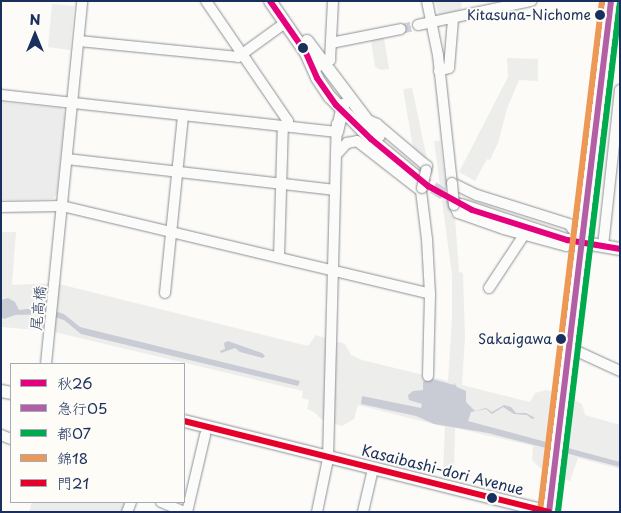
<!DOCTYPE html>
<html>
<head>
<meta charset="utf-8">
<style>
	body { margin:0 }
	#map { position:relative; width:621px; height:513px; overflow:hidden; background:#fcfbf8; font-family:"Playpen Sans","Klee One",sans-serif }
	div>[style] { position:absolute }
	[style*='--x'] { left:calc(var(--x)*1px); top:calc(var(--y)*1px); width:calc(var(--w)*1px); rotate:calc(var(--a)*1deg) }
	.built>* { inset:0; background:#ebeceb }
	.green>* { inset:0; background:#ededec }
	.water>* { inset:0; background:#c9ccd4 }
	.minor-tunnel>* { height:10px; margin-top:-5px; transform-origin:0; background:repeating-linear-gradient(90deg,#cfd2d9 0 10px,transparent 0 15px) }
	.major-tunnel>* { height:12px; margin-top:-6px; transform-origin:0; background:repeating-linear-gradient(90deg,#cfd2d9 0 12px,transparent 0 18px) }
	.roads { filter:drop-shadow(0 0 1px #8c9097) drop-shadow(0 0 1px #8c9097) }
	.minor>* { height:10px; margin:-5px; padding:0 5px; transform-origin:5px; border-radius:5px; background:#fbfbf9 }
	.major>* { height:12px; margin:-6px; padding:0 6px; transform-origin:6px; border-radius:6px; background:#fbfbf9 }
	.bridges { filter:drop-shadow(0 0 1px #8c9097) drop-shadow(0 0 1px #8c9097) }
	.minor-bridge>* { height:10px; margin:-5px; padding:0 5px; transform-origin:5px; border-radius:5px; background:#fbfbf9 }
	.bus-1>* { height:6px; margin:-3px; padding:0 3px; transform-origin:3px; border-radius:3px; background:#e5007d }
	.bus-2>* { height:6px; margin:-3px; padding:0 3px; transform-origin:3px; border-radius:3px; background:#b35fa6 }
	.bus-3>* { height:6px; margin:-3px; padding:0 3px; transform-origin:3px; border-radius:3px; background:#00ab4d }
	.bus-4>* { height:6px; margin:-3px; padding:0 3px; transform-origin:3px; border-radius:3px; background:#ed9854 }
	.bus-5>* { height:6px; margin:-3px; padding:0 3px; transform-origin:3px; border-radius:3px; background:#e4002b }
	.dots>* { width:14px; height:14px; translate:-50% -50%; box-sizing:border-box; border:2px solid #fdfcf7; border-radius:50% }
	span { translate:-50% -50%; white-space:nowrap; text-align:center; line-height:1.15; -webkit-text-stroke:4px #fdfcf7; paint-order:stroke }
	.bus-label { font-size:14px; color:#1b2f5e }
	.right { translate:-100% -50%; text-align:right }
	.street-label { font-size:15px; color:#1b2f5e }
	.frame { position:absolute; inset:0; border:2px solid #1b2f5e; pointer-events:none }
	.legend { position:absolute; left:10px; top:363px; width:175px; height:140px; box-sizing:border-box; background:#fdfcf7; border:1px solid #a3aaba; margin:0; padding:6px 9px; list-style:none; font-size:15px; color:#1b2f5e }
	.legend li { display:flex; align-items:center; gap:10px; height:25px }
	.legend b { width:25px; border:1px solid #a3aaba }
	.north { position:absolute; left:10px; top:10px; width:50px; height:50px; -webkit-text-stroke:4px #fdfcf7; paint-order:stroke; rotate:0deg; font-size:14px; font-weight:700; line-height:20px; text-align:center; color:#1b2f5e }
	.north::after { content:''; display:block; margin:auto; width:18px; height:22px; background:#1b2f5e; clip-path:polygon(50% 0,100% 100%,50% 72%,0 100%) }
</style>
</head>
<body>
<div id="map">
	<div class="built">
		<i style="clip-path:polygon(1px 102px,62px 108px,65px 112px,57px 193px,53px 199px,1px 200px)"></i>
		<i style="clip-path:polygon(32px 502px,127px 502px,123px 512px,29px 512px)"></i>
	</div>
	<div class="green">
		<i style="clip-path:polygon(435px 1px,462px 1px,461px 11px,439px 16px)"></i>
		<i style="clip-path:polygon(52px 4px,74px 6px,70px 50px,48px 47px)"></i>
		<i style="clip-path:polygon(384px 38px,389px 69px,381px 70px,375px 67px,371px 40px)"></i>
		<i style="clip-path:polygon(507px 58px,538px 59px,538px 81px,519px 80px,507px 109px,498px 143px,490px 160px,487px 159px,475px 181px,459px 172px,508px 77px)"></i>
		<i style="clip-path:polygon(412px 88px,427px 159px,413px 147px,403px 89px)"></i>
		<i style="clip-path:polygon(434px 141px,440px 141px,450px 215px,455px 218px,459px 272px,463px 273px,465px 337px,462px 385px,530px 402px,535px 393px,546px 390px,564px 394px,582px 404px,585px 415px,620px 425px,620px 469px,578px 458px,570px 481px,546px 474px,532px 460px,533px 446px,455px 428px,454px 474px,443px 472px,445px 427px,358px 405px,354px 419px,342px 426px,322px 420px,314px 412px,307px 409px,309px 400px,302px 398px,303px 391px,50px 331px,1px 327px,1px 232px,16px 232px,12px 285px,55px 283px,308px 346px,316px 335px,345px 344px,351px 355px,362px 360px,448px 381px,452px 318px,452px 275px)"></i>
	</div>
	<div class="water">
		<i style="clip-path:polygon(8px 298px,15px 302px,19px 310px,42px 307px,64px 314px,80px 327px,300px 381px,298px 386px,81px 334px,64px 320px,45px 314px,15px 315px,4px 319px,1px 317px,1px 300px)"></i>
		<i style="clip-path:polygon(228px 341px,262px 353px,265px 356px,263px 358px,240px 352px,235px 348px,221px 353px,220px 351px,225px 349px,224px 343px)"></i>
		<i style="clip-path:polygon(429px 378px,454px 385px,454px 383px,457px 387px,466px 391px,466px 402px,475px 411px,486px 408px,492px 412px,504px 405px,511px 407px,516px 413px,526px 413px,535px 418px,532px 419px,527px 415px,514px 414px,503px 407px,492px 414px,486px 409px,471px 412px,468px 421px,620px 462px,620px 467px,488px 433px,434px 424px,416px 416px,361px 404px,362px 396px,421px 408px,422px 404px,409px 400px,408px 395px,413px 391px,423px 390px,423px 382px)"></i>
	</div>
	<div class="minor-tunnel">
		<i style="--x:401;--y:29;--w:17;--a:-13"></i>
	</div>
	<div class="major-tunnel">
		<i style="--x:418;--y:178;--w:51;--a:32.1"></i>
	</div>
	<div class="roads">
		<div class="minor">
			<i style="--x:206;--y:1;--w:145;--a:55.7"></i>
			<i style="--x:288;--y:121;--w:5;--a:90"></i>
			<i style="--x:427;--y:1;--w:55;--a:78.5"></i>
			<i style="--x:438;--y:55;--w:129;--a:83.8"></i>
			<i style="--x:452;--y:183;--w:28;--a:26"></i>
			<i style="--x:477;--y:195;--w:96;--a:17.5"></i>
			<i style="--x:569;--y:224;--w:22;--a:54"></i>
			<i style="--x:582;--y:242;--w:16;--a:166"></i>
			<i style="--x:566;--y:246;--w:64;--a:-164.7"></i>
			<i style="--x:504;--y:229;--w:49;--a:-160.8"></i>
			<i style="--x:458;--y:213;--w:9;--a:-117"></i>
			<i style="--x:418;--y:25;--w:116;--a:-12"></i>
			<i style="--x:79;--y:41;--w:160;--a:5.7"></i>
			<i style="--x:238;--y:57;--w:58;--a:-35.9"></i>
			<i style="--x:331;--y:43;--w:71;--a:-11.3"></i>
			<i style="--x:319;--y:66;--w:13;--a:-29"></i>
			<i style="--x:330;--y:60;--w:59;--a:-87.1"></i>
			<i style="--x:439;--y:71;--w:10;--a:-17"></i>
			<i style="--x:449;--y:68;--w:49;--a:-85.3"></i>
			<i style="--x:1;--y:95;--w:338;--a:6.3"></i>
			<i style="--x:368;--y:120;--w:10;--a:24"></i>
			<i style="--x:377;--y:124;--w:60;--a:40.3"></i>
			<i style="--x:423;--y:163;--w:5;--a:37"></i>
			<i style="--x:427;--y:166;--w:4;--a:104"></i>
			<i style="--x:337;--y:154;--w:15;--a:-48"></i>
			<i style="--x:347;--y:143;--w:10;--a:-11"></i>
			<i style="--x:357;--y:141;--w:81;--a:38"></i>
			<i style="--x:421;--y:191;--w:3;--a:-72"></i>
			<i style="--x:67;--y:159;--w:270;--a:6.6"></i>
			<i style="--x:421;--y:191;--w:48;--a:82.9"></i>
			<i style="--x:427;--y:239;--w:55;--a:86.9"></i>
			<i style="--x:430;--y:294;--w:82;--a:91.4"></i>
			<i style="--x:1;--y:207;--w:61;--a:-0.9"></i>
			<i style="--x:62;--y:206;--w:378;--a:13.4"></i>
			<i style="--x:603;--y:246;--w:157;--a:-83.8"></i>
			<i style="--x:279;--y:257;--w:131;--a:-88.3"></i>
			<i style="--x:489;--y:288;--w:64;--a:-56.6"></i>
			<i style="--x:165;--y:293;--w:179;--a:-84.2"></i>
			<i style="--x:570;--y:348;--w:55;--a:24.7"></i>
			<i style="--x:46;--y:364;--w:365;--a:-84.3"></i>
			<i style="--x:1;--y:435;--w:11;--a:22"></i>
			<i style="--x:161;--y:502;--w:25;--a:23"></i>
			<i style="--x:127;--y:512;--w:11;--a:-68"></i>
			<i style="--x:187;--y:512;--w:79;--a:-76.8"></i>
			<i style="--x:317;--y:512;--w:54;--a:-78.3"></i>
			<i style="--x:328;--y:459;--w:335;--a:-88.5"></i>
			<i style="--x:363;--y:512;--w:44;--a:-76.9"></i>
		</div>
		<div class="major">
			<i style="--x:270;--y:1;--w:63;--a:55.3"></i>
			<i style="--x:306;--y:53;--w:27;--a:66"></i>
			<i style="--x:317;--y:78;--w:23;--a:56"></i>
			<i style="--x:330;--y:97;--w:59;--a:45.7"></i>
			<i style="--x:371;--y:139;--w:61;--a:39.7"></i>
			<i style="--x:307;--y:41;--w:119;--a:52.8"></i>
			<i style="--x:337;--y:132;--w:28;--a:-77"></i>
			<i style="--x:461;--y:205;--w:112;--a:18.3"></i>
			<i style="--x:567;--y:240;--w:54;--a:9.6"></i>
			<i style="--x:1;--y:391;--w:10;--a:11"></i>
			<i style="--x:184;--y:421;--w:377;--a:14"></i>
			<i style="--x:549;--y:512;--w:515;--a:-83.08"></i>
		</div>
	</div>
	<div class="bridges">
		<div class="minor-bridge">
			<i style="--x:452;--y:183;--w:22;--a:85"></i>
			<i style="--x:422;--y:188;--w:18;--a:-77"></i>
		</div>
	</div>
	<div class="bus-1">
		<i style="--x:270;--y:1;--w:63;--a:55.3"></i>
		<i style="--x:306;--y:53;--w:27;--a:66"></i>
		<i style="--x:317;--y:78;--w:33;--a:55"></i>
		<i style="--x:336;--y:105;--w:49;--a:44.2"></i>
		<i style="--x:371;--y:139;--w:74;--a:39.5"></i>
		<i style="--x:428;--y:186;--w:50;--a:28.6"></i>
		<i style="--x:472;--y:210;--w:100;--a:17.5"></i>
		<i style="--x:567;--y:240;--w:54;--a:9.6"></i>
	</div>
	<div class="bus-2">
		<i style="--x:549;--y:512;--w:515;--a:-83.08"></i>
	</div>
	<div class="bus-3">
		<i style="--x:558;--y:512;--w:514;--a:-83.07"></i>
	</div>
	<div class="bus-4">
		<i style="--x:540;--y:511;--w:514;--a:-83.07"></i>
	</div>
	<div class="bus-5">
		<i style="--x:184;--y:421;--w:376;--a:14"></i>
	</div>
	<div class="dots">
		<i style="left:600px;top:15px;background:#1b2f5e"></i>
		<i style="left:303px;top:48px;background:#1b2f5e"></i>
		<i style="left:561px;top:339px;background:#1b2f5e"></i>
		<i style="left:492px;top:498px;background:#1b2f5e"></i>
	</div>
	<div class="bus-label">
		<span class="right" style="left:591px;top:15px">Kitasuna-Nichome</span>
		<span class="right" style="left:552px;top:339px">Sakaigawa</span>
	</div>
	<div class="street-label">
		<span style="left:37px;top:308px;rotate:-84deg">尾高橋</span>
		<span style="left:443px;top:469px;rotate:14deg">Kasaibashi-dori Avenue</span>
	</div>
	<div class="frame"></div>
	<ul class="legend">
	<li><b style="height:6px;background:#e5007d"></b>秋26</li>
	<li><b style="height:6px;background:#b35fa6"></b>急行05</li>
	<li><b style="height:6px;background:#00ab4d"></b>都07</li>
	<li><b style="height:6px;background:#ed9854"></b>錦18</li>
	<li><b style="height:6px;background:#e4002b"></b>門21</li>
	</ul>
	<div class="north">N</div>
</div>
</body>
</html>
